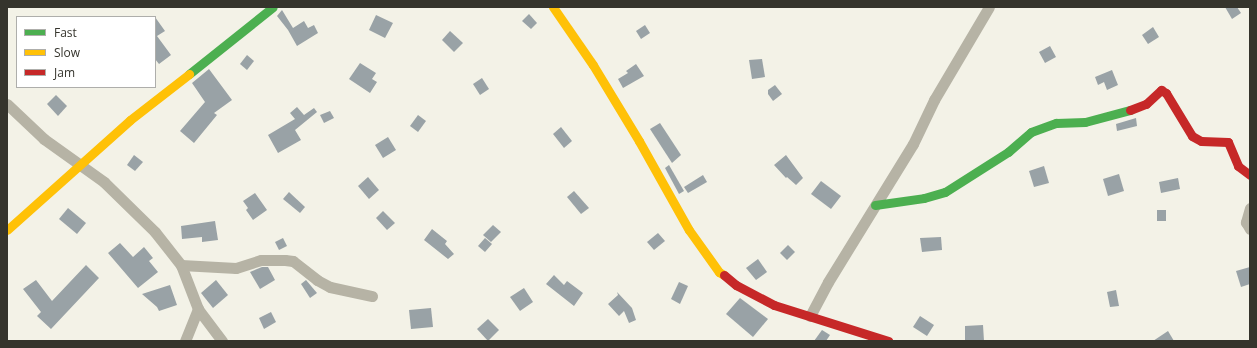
<!DOCTYPE html>
<html>
<head>
<meta charset="utf-8">
<style>
	body { margin:0 }
	#map { position:relative; width:1257px; height:348px; overflow:hidden; background:#f3f2e7; font-family:"Open Sans",sans-serif }
	div>[style] { position:absolute }
	[style*='--x'] { left:calc(var(--x)*1px); top:calc(var(--y)*1px); width:calc(var(--w)*1px); rotate:calc(var(--a)*1deg) }
	.building>* { inset:0; background:#99a2a6 }
	.street>* { height:11px; margin:-5.5px; padding:0 5.5px; transform-origin:5.5px; border-radius:5.5px; background:#b6b3a5 }
	.fast>* { height:9px; margin:-4.5px; padding:0 4.5px; transform-origin:4.5px; border-radius:4.5px; background:#4caf50 }
	.slow>* { height:9px; margin:-4.5px; padding:0 4.5px; transform-origin:4.5px; border-radius:4.5px; background:#ffc107 }
	.jam>* { height:9px; margin:-4.5px; padding:0 4.5px; transform-origin:4.5px; border-radius:4.5px; background:#c62828 }
	span { translate:-50% -50%; white-space:nowrap; text-align:center; line-height:1.15; -webkit-text-stroke:4px #fff; paint-order:stroke }
	.frame { position:absolute; inset:0; border:8px solid #35342c; pointer-events:none }
	.legend { position:absolute; left:16px; top:16px; width:140px; height:72px; box-sizing:border-box; background:#fff; border:1px solid #aeaeab; margin:0; padding:5px 7px; list-style:none; font-size:12px; color:#35342c }
	.legend li { display:flex; align-items:center; gap:8px; height:20px }
	.legend b { width:20px; border:1px solid #aeaeab }
</style>
</head>
<body>
<div id="map">
	<div class="building">
		<i style="clip-path:polygon(1225px 7px,1237px 7px,1241px 13px,1232px 19px)"></i>
		<i style="clip-path:polygon(282px 10px,293px 28px,304px 21px,308px 28px,314px 25px,318px 33px,297px 46px,288px 30px,277px 16px)"></i>
		<i style="clip-path:polygon(529px 14px,537px 23px,531px 29px,522px 21px)"></i>
		<i style="clip-path:polygon(376px 15px,393px 23px,385px 38px,369px 30px)"></i>
		<i style="clip-path:polygon(155px 17px,165px 31px,157px 36px,171px 55px,159px 64px,155px 59px)"></i>
		<i style="clip-path:polygon(645px 25px,650px 33px,641px 39px,636px 31px)"></i>
		<i style="clip-path:polygon(1153px 27px,1159px 37px,1148px 44px,1142px 35px)"></i>
		<i style="clip-path:polygon(450px 31px,463px 43px,454px 52px,442px 40px)"></i>
		<i style="clip-path:polygon(1050px 46px,1056px 57px,1045px 63px,1039px 52px)"></i>
		<i style="clip-path:polygon(247px 55px,254px 61px,247px 70px,240px 64px)"></i>
		<i style="clip-path:polygon(762px 59px,765px 77px,752px 79px,749px 60px)"></i>
		<i style="clip-path:polygon(360px 63px,376px 73px,372px 79px,377px 82px,370px 93px,349px 79px)"></i>
		<i style="clip-path:polygon(636px 64px,644px 76px,623px 88px,618px 79px,628px 73px,626px 71px)"></i>
		<i style="clip-path:polygon(209px 69px,232px 100px,214px 113px,217px 115px,194px 143px,180px 131px,205px 102px,192px 83px)"></i>
		<i style="clip-path:polygon(1112px 70px,1118px 85px,1107px 90px,1104px 82px,1098px 85px,1095px 77px)"></i>
		<i style="clip-path:polygon(482px 78px,489px 89px,480px 95px,473px 84px)"></i>
		<i style="clip-path:polygon(775px 85px,782px 94px,773px 101px,768px 94px,768px 90px)"></i>
		<i style="clip-path:polygon(56px 95px,67px 106px,58px 116px,47px 104px)"></i>
		<i style="clip-path:polygon(297px 107px,304px 115px,314px 108px,317px 112px,295px 130px,301px 140px,278px 153px,268px 135px,295px 119px,290px 113px)"></i>
		<i style="clip-path:polygon(330px 111px,334px 118px,324px 123px,320px 115px)"></i>
		<i style="clip-path:polygon(418px 115px,426px 121px,418px 132px,410px 126px)"></i>
		<i style="clip-path:polygon(1136px 118px,1137px 126px,1117px 131px,1116px 124px)"></i>
		<i style="clip-path:polygon(660px 123px,681px 155px,672px 163px,650px 129px)"></i>
		<i style="clip-path:polygon(561px 127px,572px 141px,564px 148px,553px 134px)"></i>
		<i style="clip-path:polygon(388px 137px,396px 150px,383px 158px,375px 145px)"></i>
		<i style="clip-path:polygon(134px 155px,143px 162px,135px 171px,127px 165px)"></i>
		<i style="clip-path:polygon(786px 155px,803px 178px,796px 185px,787px 177px,786px 178px,774px 165px)"></i>
		<i style="clip-path:polygon(669px 165px,684px 191px,679px 194px,665px 168px)"></i>
		<i style="clip-path:polygon(1044px 166px,1049px 183px,1034px 187px,1029px 171px)"></i>
		<i style="clip-path:polygon(1119px 174px,1124px 191px,1108px 196px,1103px 179px)"></i>
		<i style="clip-path:polygon(703px 175px,707px 182px,688px 193px,684px 187px)"></i>
		<i style="clip-path:polygon(368px 177px,379px 190px,369px 199px,358px 186px)"></i>
		<i style="clip-path:polygon(1178px 178px,1180px 189px,1161px 193px,1159px 182px)"></i>
		<i style="clip-path:polygon(821px 181px,841px 196px,831px 209px,811px 194px)"></i>
		<i style="clip-path:polygon(574px 191px,589px 208px,581px 214px,567px 197px)"></i>
		<i style="clip-path:polygon(289px 192px,305px 207px,300px 213px,283px 199px)"></i>
		<i style="clip-path:polygon(255px 193px,267px 210px,253px 220px,246px 210px,248px 208px,243px 201px)"></i>
		<i style="clip-path:polygon(68px 208px,86px 223px,77px 234px,59px 219px)"></i>
		<i style="clip-path:polygon(1157px 210px,1166px 210px,1166px 221px,1157px 221px)"></i>
		<i style="clip-path:polygon(383px 211px,395px 223px,387px 230px,376px 218px)"></i>
		<i style="clip-path:polygon(215px 221px,218px 240px,202px 242px,202px 237px,182px 239px,181px 226px)"></i>
		<i style="clip-path:polygon(493px 225px,501px 232px,491px 242px,483px 235px)"></i>
		<i style="clip-path:polygon(432px 229px,447px 241px,445px 244px,454px 254px,448px 259px,424px 240px)"></i>
		<i style="clip-path:polygon(658px 233px,665px 241px,654px 250px,647px 242px)"></i>
		<i style="clip-path:polygon(941px 237px,942px 250px,922px 252px,920px 238px)"></i>
		<i style="clip-path:polygon(283px 238px,287px 246px,279px 250px,275px 242px)"></i>
		<i style="clip-path:polygon(485px 238px,492px 244px,485px 252px,478px 246px)"></i>
		<i style="clip-path:polygon(120px 243px,133px 257px,144px 247px,153px 258px,149px 261px,158px 272px,138px 288px,108px 253px)"></i>
		<i style="clip-path:polygon(788px 245px,795px 252px,787px 260px,780px 253px)"></i>
		<i style="clip-path:polygon(758px 259px,767px 272px,756px 280px,746px 268px)"></i>
		<i style="clip-path:polygon(86px 265px,99px 278px,51px 329px,37px 316px,41px 312px,23px 289px,36px 280px,52px 301px)"></i>
		<i style="clip-path:polygon(262px 267px,268px 267px,275px 280px,260px 289px,250px 272px)"></i>
		<i style="clip-path:polygon(1250px 267px,1250px 284px,1241px 287px,1236px 271px)"></i>
		<i style="clip-path:polygon(554px 275px,564px 285px,567px 281px,583px 293px,574px 306px,546px 284px)"></i>
		<i style="clip-path:polygon(216px 280px,228px 295px,213px 308px,201px 293px)"></i>
		<i style="clip-path:polygon(306px 280px,317px 293px,310px 298px,301px 284px)"></i>
		<i style="clip-path:polygon(679px 282px,688px 286px,680px 304px,671px 299px)"></i>
		<i style="clip-path:polygon(170px 285px,177px 305px,159px 311px,157px 307px,142px 294px)"></i>
		<i style="clip-path:polygon(524px 288px,533px 302px,520px 311px,510px 297px)"></i>
		<i style="clip-path:polygon(1116px 290px,1119px 306px,1110px 307px,1107px 292px)"></i>
		<i style="clip-path:polygon(617px 292px,632px 308px,636px 320px,629px 323px,624px 311px,619px 316px,608px 304px,618px 295px)"></i>
		<i style="clip-path:polygon(740px 298px,768px 319px,753px 337px,726px 314px)"></i>
		<i style="clip-path:polygon(431px 308px,433px 327px,411px 329px,409px 310px)"></i>
		<i style="clip-path:polygon(271px 312px,276px 322px,264px 329px,259px 318px)"></i>
		<i style="clip-path:polygon(920px 316px,934px 325px,927px 336px,913px 327px)"></i>
		<i style="clip-path:polygon(488px 319px,499px 330px,488px 341px,477px 329px)"></i>
		<i style="clip-path:polygon(983px 325px,984px 341px,965px 341px,965px 326px)"></i>
		<i style="clip-path:polygon(822px 330px,830px 335px,826px 341px,814px 341px)"></i>
		<i style="clip-path:polygon(1168px 331px,1174px 341px,1153px 341px)"></i>
	</div>
	<div class="street">
		<i style="--x:7;--y:104;--w:51;--a:43.4"></i>
		<i style="--x:44;--y:139;--w:74;--a:35.6"></i>
		<i style="--x:104;--y:182;--w:71;--a:44.4"></i>
		<i style="--x:155;--y:232;--w:42;--a:51.8"></i>
		<i style="--x:181;--y:265;--w:47;--a:68.9"></i>
		<i style="--x:198;--y:309;--w:40;--a:53"></i>
		<i style="--x:1250;--y:208;--w:15;--a:106"></i>
		<i style="--x:1246;--y:222;--w:8;--a:60"></i>
		<i style="--x:181;--y:265;--w:55;--a:3.1"></i>
		<i style="--x:236;--y:268;--w:26;--a:-18"></i>
		<i style="--x:261;--y:260;--w:24;--a:0"></i>
		<i style="--x:285;--y:260;--w:8;--a:7"></i>
		<i style="--x:293;--y:261;--w:31;--a:38"></i>
		<i style="--x:317;--y:280;--w:15;--a:28"></i>
		<i style="--x:330;--y:287;--w:43;--a:12.1"></i>
		<i style="--x:810;--y:316;--w:38;--a:-62"></i>
		<i style="--x:828;--y:282;--w:162;--a:-58.4"></i>
		<i style="--x:913;--y:144;--w:49;--a:-64.5"></i>
		<i style="--x:934;--y:100;--w:108;--a:-59.4"></i>
		<i style="--x:185;--y:341;--w:35;--a:-68"></i>
	</div>
	<div class="fast">
		<i style="--x:189;--y:74;--w:107;--a:-38.6"></i>
		<i style="--x:875;--y:205;--w:49;--a:-8.1"></i>
		<i style="--x:924;--y:198;--w:22;--a:-16"></i>
		<i style="--x:945;--y:192;--w:75;--a:-32.4"></i>
		<i style="--x:1008;--y:152;--w:30;--a:-41"></i>
		<i style="--x:1031;--y:132;--w:27;--a:-20"></i>
		<i style="--x:1056;--y:123;--w:29;--a:-2"></i>
		<i style="--x:1085;--y:122;--w:47;--a:-14.9"></i>
	</div>
	<div class="slow">
		<i style="--x:553;--y:7;--w:70;--a:55.4"></i>
		<i style="--x:593;--y:65;--w:89;--a:58.8"></i>
		<i style="--x:639;--y:141;--w:102;--a:60.7"></i>
		<i style="--x:689;--y:230;--w:52;--a:54.5"></i>
		<i style="--x:719;--y:272;--w:6;--a:31"></i>
		<i style="--x:7;--y:230;--w:165;--a:-41.8"></i>
		<i style="--x:130;--y:120;--w:75;--a:-37.9"></i>
	</div>
	<div class="jam">
		<i style="--x:1130;--y:110;--w:17;--a:-21"></i>
		<i style="--x:1146;--y:104;--w:21;--a:-43"></i>
		<i style="--x:1161;--y:90;--w:6;--a:31"></i>
		<i style="--x:1166;--y:93;--w:50;--a:58.8"></i>
		<i style="--x:1192;--y:136;--w:10;--a:29"></i>
		<i style="--x:1201;--y:141;--w:27;--a:2"></i>
		<i style="--x:1228;--y:142;--w:26;--a:67"></i>
		<i style="--x:1238;--y:166;--w:15;--a:37"></i>
		<i style="--x:724;--y:275;--w:16;--a:40"></i>
		<i style="--x:736;--y:285;--w:43;--a:27.8"></i>
		<i style="--x:774;--y:305;--w:120;--a:17.5"></i>
	</div>
	<div class="frame"></div>
	<ul class="legend">
	<li><b style="height:5px;background:#4caf50"></b>Fast</li>
	<li><b style="height:5px;background:#ffc107"></b>Slow</li>
	<li><b style="height:5px;background:#c62828"></b>Jam</li>
	</ul>
</div>
</body>
</html>
